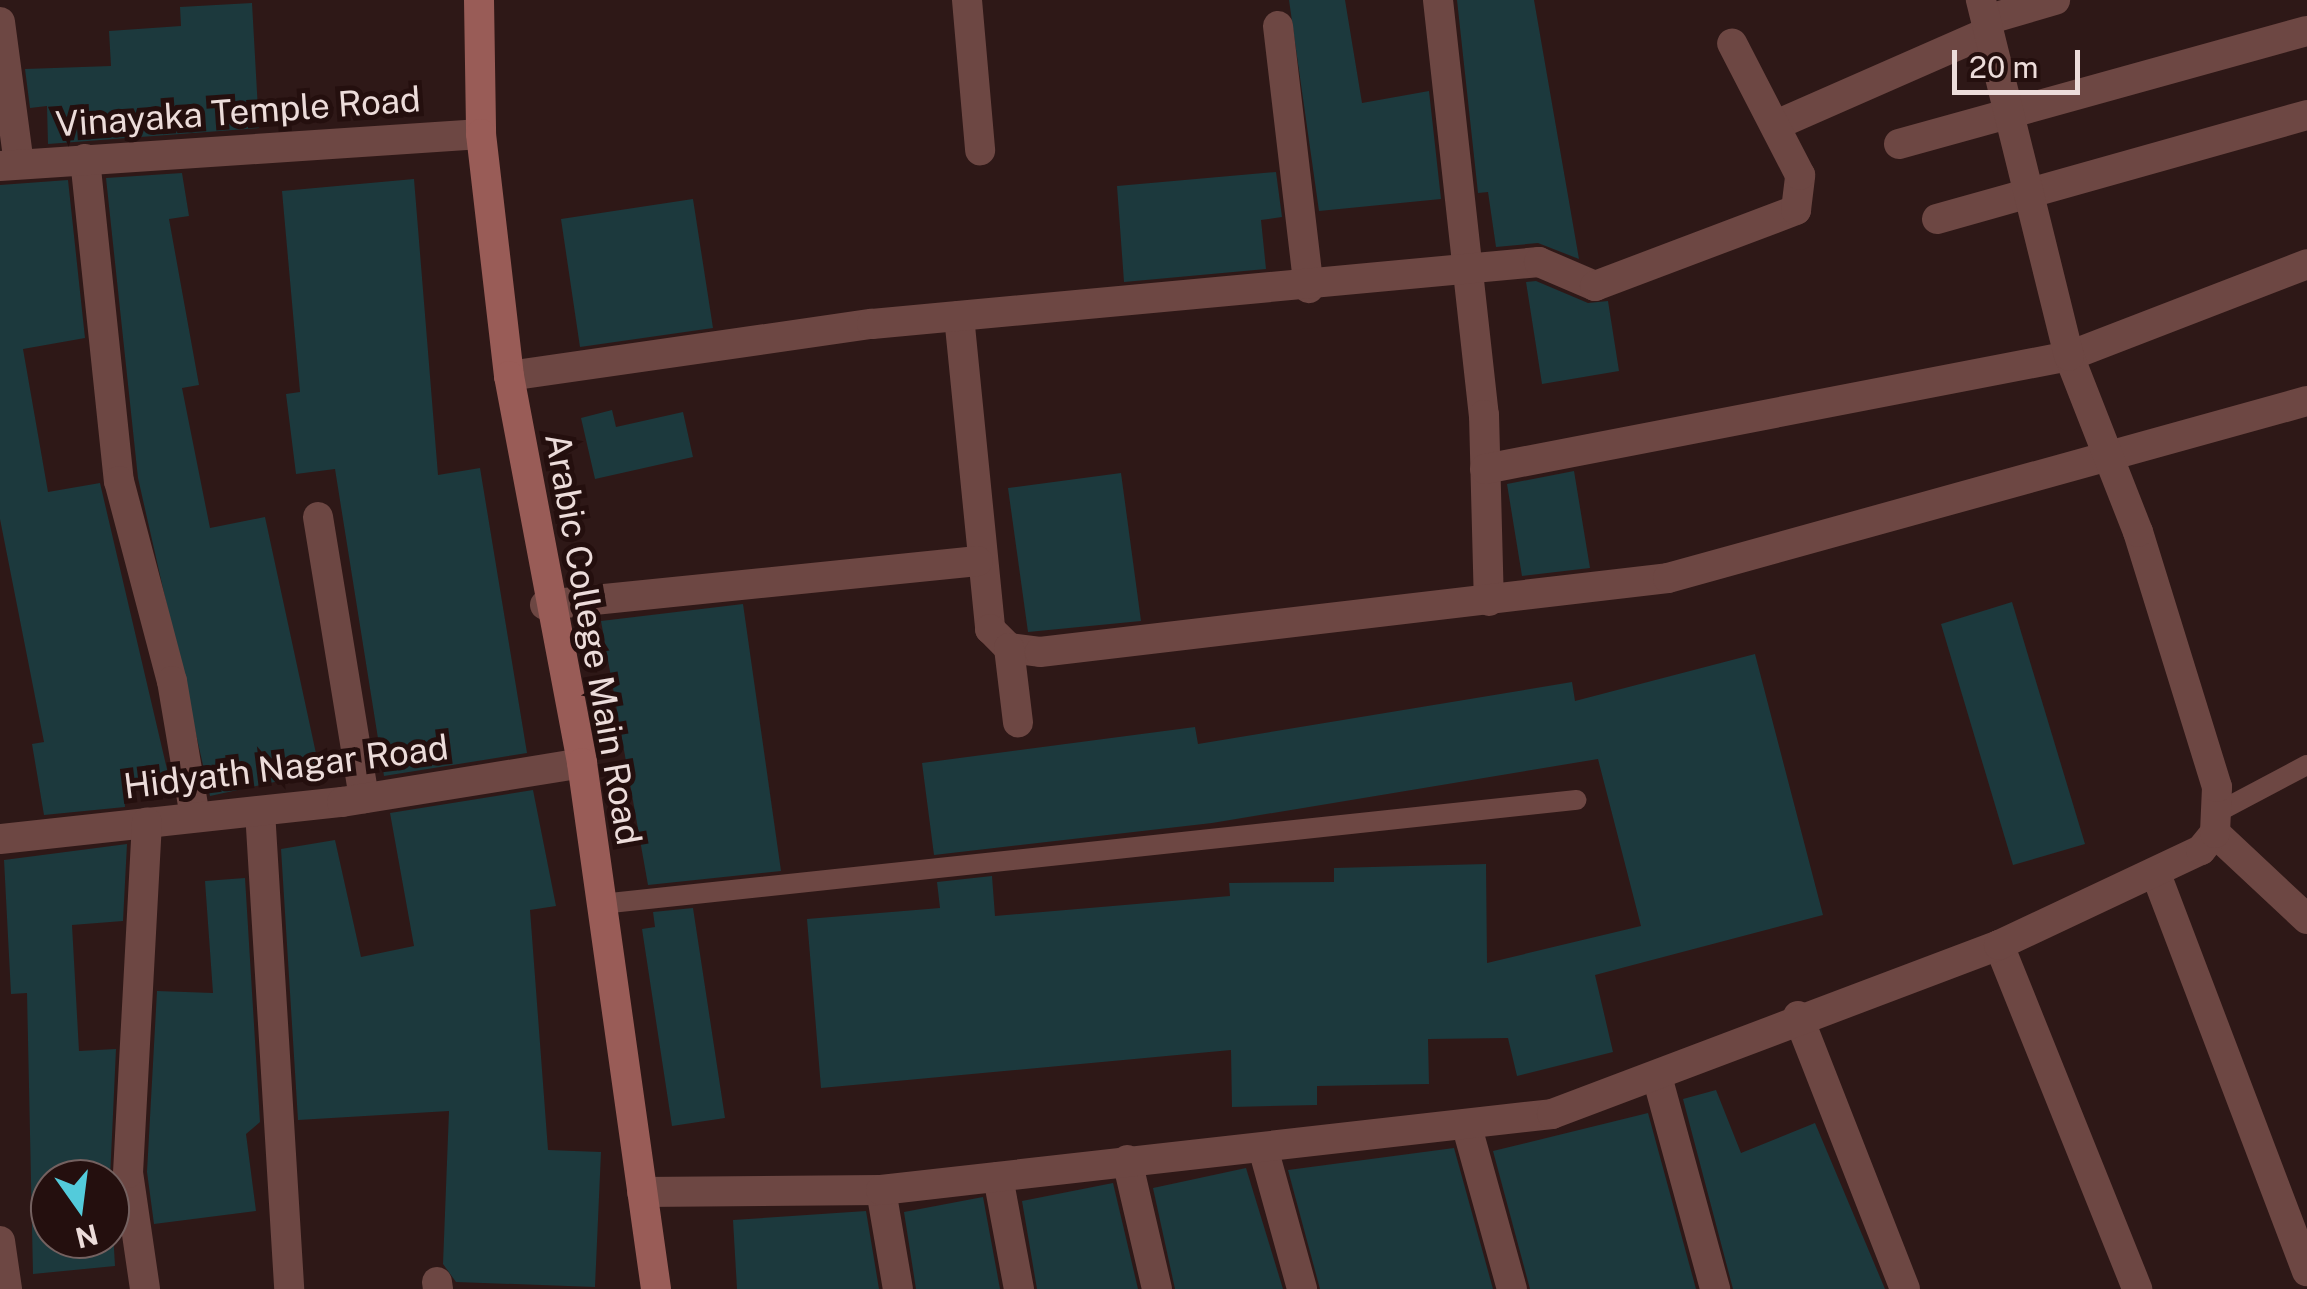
<!DOCTYPE html>
<html>
<head>
<meta charset="utf-8">
<style>
	body { margin:0 }
	#map { position:relative; width:2307px; height:1289px; overflow:hidden; background:#2e1817; font-family:"Public Sans",sans-serif }
	div>[style] { position:absolute }
	[style*='--x'] { left:calc(var(--x)*1px); top:calc(var(--y)*1px); width:calc(var(--w)*1px); rotate:calc(var(--a)*1deg) }
	.building>* { inset:0; background:#1c393d }
	.service>* { height:20px; margin:-10px; padding:0 10px; transform-origin:10px; border-radius:10px; background:#6d4743 }
	.minor>* { height:30px; margin:-15px; padding:0 15px; transform-origin:15px; border-radius:15px; background:#6d4743 }
	.tertiary>* { height:30px; margin:-15px; padding:0 15px; transform-origin:15px; border-radius:15px; background:#6d4743 }
	.secondary>* { height:30px; margin:-15px; padding:0 15px; transform-origin:15px; border-radius:15px; background:#995c57 }
	span { translate:-50% -50%; white-space:nowrap; text-align:center; line-height:1.15; -webkit-text-stroke:10px #240f0e; paint-order:stroke }
	.street-label { font-size:35px; color:#ecdcda }
	.north { position:absolute; left:30px; top:1159px; width:100px; height:100px; box-sizing:border-box; background:#240f0e; border:2px solid #746160; border-radius:50%; rotate:166deg; font-size:28px; font-weight:700; line-height:40px; text-align:center; color:#ecdcda }
	.north::after { content:''; display:block; margin:auto; width:35px; height:45px; background:#53cbdb; clip-path:polygon(50% 0,100% 100%,50% 72%,0 100%) }
	.scale { position:absolute; left:1952px; top:50px; width:128px; height:45px; box-sizing:border-box; border:5px solid #ecdcda; border-top:0; padding-left:12px; font-size:30px; line-height:35px; white-space:nowrap; color:#ecdcda; -webkit-text-stroke:8px #240f0e; paint-order:stroke }
</style>
</head>
<body>
<div id="map">
	<div class="building">
		<i style="clip-path:polygon(1289px 0,1345px 0,1362px 103px,1429px 91px,1441px 199px,1319px 211px)"></i>
		<i style="clip-path:polygon(1457px 0,1534px 0,1579px 259px,1538px 243px,1496px 247px,1488px 192px,1478px 193px)"></i>
		<i style="clip-path:polygon(252px 3px,259px 128px,48px 144px,47px 106px,30px 108px,25px 69px,111px 66px,109px 31px,181px 26px,180px 7px)"></i>
		<i style="clip-path:polygon(1276px 172px,1282px 217px,1261px 220px,1266px 269px,1124px 282px,1117px 186px)"></i>
		<i style="clip-path:polygon(182px 173px,189px 216px,169px 219px,199px 385px,182px 388px,210px 528px,265px 517px,320px 772px,210px 796px,138px 478px,106px 178px)"></i>
		<i style="clip-path:polygon(414px 179px,438px 475px,480px 468px,527px 753px,384px 776px,335px 469px,296px 474px,286px 394px,300px 392px,282px 191px)"></i>
		<i style="clip-path:polygon(68px 180px,85px 338px,23px 349px,48px 492px,100px 483px,170px 782px,124px 790px,125px 807px,44px 815px,32px 744px,44px 742px,0 519px,0 185px)"></i>
		<i style="clip-path:polygon(693px 199px,713px 328px,580px 347px,561px 219px)"></i>
		<i style="clip-path:polygon(1536px 281px,1588px 303px,1608px 301px,1619px 371px,1542px 384px,1526px 282px)"></i>
		<i style="clip-path:polygon(612px 410px,616px 427px,683px 412px,693px 457px,595px 479px,581px 418px)"></i>
		<i style="clip-path:polygon(1574px 471px,1590px 568px,1522px 576px,1507px 484px)"></i>
		<i style="clip-path:polygon(1121px 473px,1141px 621px,1028px 632px,1008px 488px)"></i>
		<i style="clip-path:polygon(2012px 602px,2085px 844px,2013px 865px,1941px 624px)"></i>
		<i style="clip-path:polygon(743px 604px,781px 871px,648px 885px,601px 621px)"></i>
		<i style="clip-path:polygon(1755px 654px,1823px 915px,1595px 975px,1613px 1052px,1517px 1076px,1508px 1038px,1428px 1039px,1429px 1084px,1317px 1086px,1317px 1105px,1232px 1107px,1231px 1050px,821px 1088px,807px 919px,940px 908px,937px 882px,992px 876px,995px 916px,1230px 896px,1229px 883px,1334px 882px,1334px 868px,1486px 864px,1487px 963px,1641px 926px,1598px 759px,1212px 823px,934px 855px,922px 763px,1195px 727px,1198px 744px,1572px 682px,1575px 701px)"></i>
		<i style="clip-path:polygon(533px 790px,556px 906px,530px 910px,548px 1150px,601px 1152px,595px 1287px,456px 1282px,443px 1264px,449px 1111px,298px 1120px,281px 849px,335px 840px,361px 957px,414px 946px,390px 813px)"></i>
		<i style="clip-path:polygon(127px 844px,123px 921px,72px 925px,79px 1051px,116px 1049px,110px 1179px,50px 1179px,50px 1239px,110px 1239px,110px 1179px,115px 1266px,33px 1274px,27px 993px,11px 994px,4px 860px)"></i>
		<i style="clip-path:polygon(245px 878px,260px 1122px,246px 1134px,256px 1211px,154px 1224px,147px 1172px,157px 991px,213px 993px,205px 881px)"></i>
		<i style="clip-path:polygon(693px 908px,725px 1118px,672px 1126px,642px 929px,655px 927px,653px 912px)"></i>
		<i style="clip-path:polygon(1716px 1090px,1741px 1153px,1815px 1123px,1885px 1289px,1733px 1289px,1683px 1099px)"></i>
		<i style="clip-path:polygon(1648px 1113px,1696px 1289px,1530px 1289px,1493px 1151px)"></i>
		<i style="clip-path:polygon(1454px 1148px,1493px 1289px,1320px 1289px,1288px 1170px)"></i>
		<i style="clip-path:polygon(1246px 1168px,1283px 1289px,1175px 1289px,1153px 1188px)"></i>
		<i style="clip-path:polygon(1113px 1183px,1138px 1289px,1037px 1289px,1022px 1201px)"></i>
		<i style="clip-path:polygon(983px 1197px,1000px 1289px,916px 1289px,904px 1212px)"></i>
		<i style="clip-path:polygon(866px 1211px,879px 1289px,737px 1289px,733px 1220px)"></i>
	</div>
	<div class="service">
		<i style="--x:2220;--y:811;--w:98;--a:-27.9"></i>
		<i style="--x:601;--y:904;--w:981;--a:-6.09"></i>
	</div>
	<div class="minor">
		<i style="--x:967;--y:0;--w:151;--a:85"></i>
		<i style="--x:1438;--y:0;--w:418;--a:83.7"></i>
		<i style="--x:1484;--y:415;--w:186;--a:88.5"></i>
		<i style="--x:1986;--y:20;--w:72;--a:-16.2"></i>
		<i style="--x:0;--y:22;--w:143;--a:82.4"></i>
		<i style="--x:1278;--y:26;--w:264;--a:83.3"></i>
		<i style="--x:1776;--y:125;--w:232;--a:-23.7"></i>
		<i style="--x:1899;--y:144;--w:423;--a:-15.5"></i>
		<i style="--x:85;--y:159;--w:324;--a:84"></i>
		<i style="--x:119;--y:481;--w:207;--a:75.2"></i>
		<i style="--x:172;--y:681;--w:138;--a:80.4"></i>
		<i style="--x:1937;--y:219;--w:384;--a:-15.7"></i>
		<i style="--x:959;--y:316;--w:315;--a:84.3"></i>
		<i style="--x:990;--y:629;--w:27;--a:45"></i>
		<i style="--x:1009;--y:648;--w:31;--a:7"></i>
		<i style="--x:1040;--y:652;--w:632;--a:-6.72"></i>
		<i style="--x:1668;--y:578;--w:663;--a:-15.48"></i>
		<i style="--x:509;--y:376;--w:367;--a:-8.2"></i>
		<i style="--x:872;--y:324;--w:670;--a:-5.31"></i>
		<i style="--x:1539;--y:262;--w:61;--a:23.2"></i>
		<i style="--x:1595;--y:286;--w:215;--a:-20.7"></i>
		<i style="--x:1796;--y:210;--w:35;--a:-83"></i>
		<i style="--x:1800;--y:175;--w:148;--a:-117.3"></i>
		<i style="--x:1485;--y:469;--w:595;--a:-10.95"></i>
		<i style="--x:2069;--y:356;--w:255;--a:-21.1"></i>
		<i style="--x:318;--y:517;--w:285;--a:80.7"></i>
		<i style="--x:545;--y:605;--w:435;--a:-5.8"></i>
		<i style="--x:1009;--y:648;--w:75;--a:83.1"></i>
		<i style="--x:260;--y:811;--w:479;--a:86.5"></i>
		<i style="--x:2215;--y:833;--w:126;--a:43.1"></i>
		<i style="--x:0;--y:839;--w:344;--a:-6.2"></i>
		<i style="--x:342;--y:802;--w:243;--a:-9.2"></i>
		<i style="--x:2156;--y:874;--w:425;--a:69.2"></i>
		<i style="--x:1999;--y:945;--w:371;--a:68.1"></i>
		<i style="--x:1798;--y:1016;--w:293;--a:68.6"></i>
		<i style="--x:1658;--y:1080;--w:217;--a:74.7"></i>
		<i style="--x:1467;--y:1127;--w:168;--a:74.5"></i>
		<i style="--x:1263;--y:1148;--w:146;--a:74.5"></i>
		<i style="--x:1127;--y:1160;--w:132;--a:76.9"></i>
		<i style="--x:998;--y:1177;--w:114;--a:79.4"></i>
		<i style="--x:881;--y:1190;--w:100;--a:80.3"></i>
		<i style="--x:642;--y:1192;--w:239;--a:-0.5"></i>
		<i style="--x:881;--y:1190;--w:675;--a:-6.46"></i>
		<i style="--x:1552;--y:1114;--w:478;--a:-20.7"></i>
		<i style="--x:1999;--y:945;--w:223;--a:-25.2"></i>
		<i style="--x:2201;--y:850;--w:22;--a:-51"></i>
		<i style="--x:2215;--y:833;--w:46;--a:-87.5"></i>
		<i style="--x:2217;--y:787;--w:267;--a:-107.2"></i>
		<i style="--x:2138;--y:532;--w:189;--a:-111.4"></i>
		<i style="--x:2069;--y:356;--w:367;--a:-103.9"></i>
		<i style="--x:0;--y:1241;--w:49;--a:81.7"></i>
		<i style="--x:437;--y:1282;--w:7;--a:82"></i>
		<i style="--x:145;--y:1289;--w:117;--a:-98.3"></i>
		<i style="--x:128;--y:1173;--w:351;--a:-86.9"></i>
	</div>
	<div class="tertiary">
		<i style="--x:0;--y:166;--w:482;--a:-3.8"></i>
	</div>
	<div class="secondary">
		<i style="--x:479;--y:0;--w:134;--a:89.1"></i>
		<i style="--x:481;--y:134;--w:244;--a:83.4"></i>
		<i style="--x:509;--y:376;--w:394;--a:79.3"></i>
		<i style="--x:582;--y:763;--w:531;--a:81.99"></i>
	</div>
	<div class="street-label">
		<span style="left:238px;top:112px;rotate:-4deg">Vinayaka Temple Road</span>
		<span style="left:593px;top:639px;rotate:80deg">Arabic College Main Road</span>
		<span style="left:286px;top:767px;rotate:-7deg">Hidyath Nagar Road</span>
	</div>
	<div class="north">N</div>
	<div class="scale">20 m</div>
</div>
</body>
</html>
